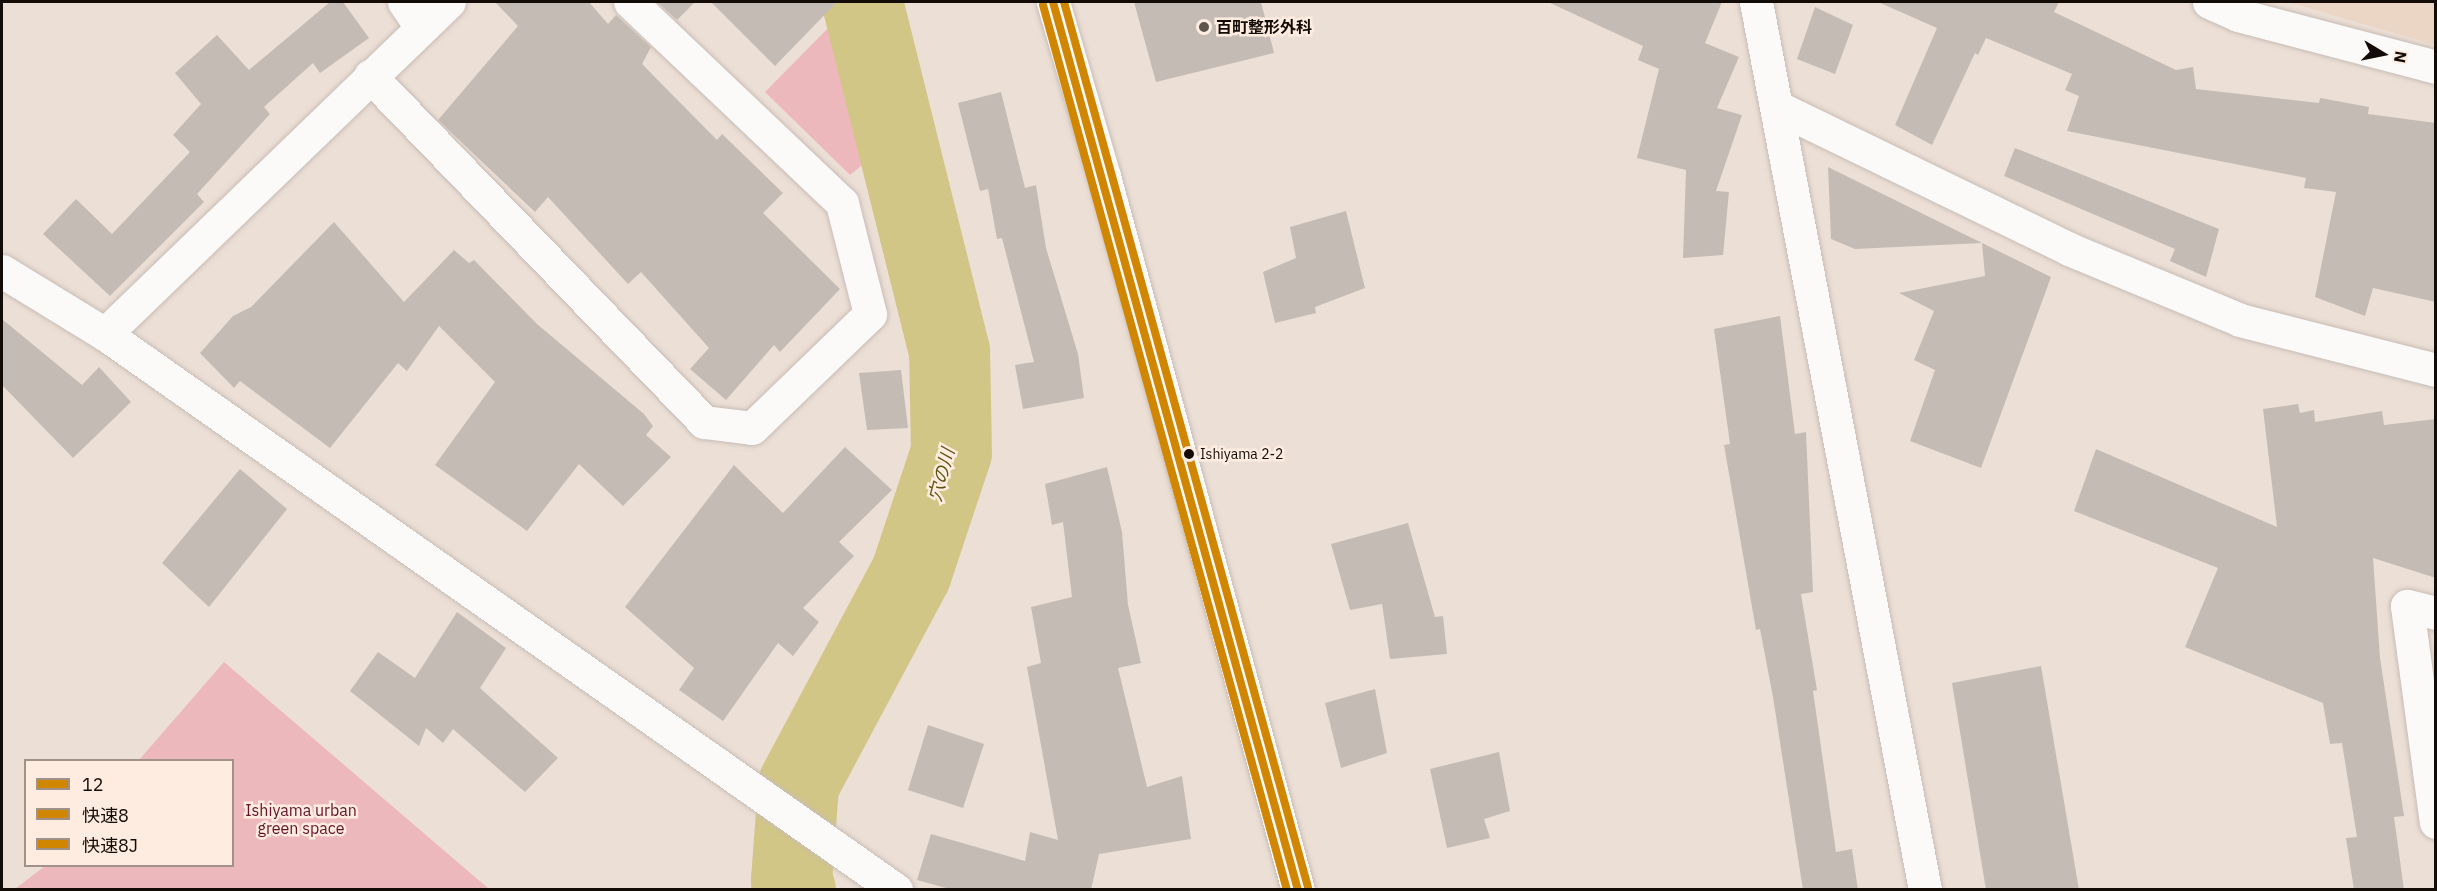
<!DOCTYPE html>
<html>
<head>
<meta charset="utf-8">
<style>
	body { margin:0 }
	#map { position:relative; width:2437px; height:891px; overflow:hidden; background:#ecdfd6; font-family:"IBM Plex Sans","Noto Sans JP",sans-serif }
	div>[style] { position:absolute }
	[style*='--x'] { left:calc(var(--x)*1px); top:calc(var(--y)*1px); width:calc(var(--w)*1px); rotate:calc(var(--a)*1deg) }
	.built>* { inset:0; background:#ebd6c6 }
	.green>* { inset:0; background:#edb8bb }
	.river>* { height:81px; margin:-40.5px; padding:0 40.5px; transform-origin:40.5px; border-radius:40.5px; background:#d2c686 }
	.building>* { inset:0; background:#c4bcb4 }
	.roads { filter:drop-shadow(0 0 2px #c7bdb6) drop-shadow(0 0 2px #c7bdb6) }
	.minor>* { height:33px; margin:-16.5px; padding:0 16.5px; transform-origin:16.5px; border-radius:16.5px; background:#fcfaf9 }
	.bus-1>* { height:8px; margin:-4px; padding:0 4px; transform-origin:4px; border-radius:4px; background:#d08601 }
	.bus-2>* { height:8px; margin:-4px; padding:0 4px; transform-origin:4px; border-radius:4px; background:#d08601 }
	.bus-3>* { height:8px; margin:-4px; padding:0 4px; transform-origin:4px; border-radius:4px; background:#d08601 }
	.dots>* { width:16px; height:16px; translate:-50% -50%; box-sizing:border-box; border:3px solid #feece0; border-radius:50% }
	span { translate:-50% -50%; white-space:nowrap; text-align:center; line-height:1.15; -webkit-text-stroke:5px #feece0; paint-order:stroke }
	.bus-label { font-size:14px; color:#120b06 }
	.left { translate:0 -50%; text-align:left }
	.poi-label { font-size:16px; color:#120b06; font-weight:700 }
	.park-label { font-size:16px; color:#631328 }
	.water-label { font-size:18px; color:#5c5411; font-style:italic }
	.frame { position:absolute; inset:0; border:3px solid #120b06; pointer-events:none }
	.legend { position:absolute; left:24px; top:759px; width:210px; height:108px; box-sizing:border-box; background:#feece0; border:2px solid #a09289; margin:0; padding:8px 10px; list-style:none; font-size:18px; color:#120b06 }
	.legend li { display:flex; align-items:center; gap:12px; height:30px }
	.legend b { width:30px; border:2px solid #a09289 }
	.north { position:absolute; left:2353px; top:24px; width:60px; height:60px; -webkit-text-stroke:4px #feece0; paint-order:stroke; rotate:100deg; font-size:16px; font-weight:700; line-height:24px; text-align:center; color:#120b06 }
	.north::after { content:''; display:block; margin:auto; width:21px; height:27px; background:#120b06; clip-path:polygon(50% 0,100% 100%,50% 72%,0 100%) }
</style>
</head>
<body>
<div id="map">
	<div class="built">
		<i style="clip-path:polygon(2288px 2px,2435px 2px,2435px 45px)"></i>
	</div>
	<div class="green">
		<i style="clip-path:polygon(833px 23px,867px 161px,850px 175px,765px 92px)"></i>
		<i style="clip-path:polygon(224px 662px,489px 889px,15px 889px,45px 866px,232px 866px,232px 760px,139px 760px)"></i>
	</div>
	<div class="river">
		<i style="--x:795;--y:890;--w:11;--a:-112"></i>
		<i style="--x:791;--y:880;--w:96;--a:-85.8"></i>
		<i style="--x:798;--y:784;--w:240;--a:-61.9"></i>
		<i style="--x:911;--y:572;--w:126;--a:-71.6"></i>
		<i style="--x:951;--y:452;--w:101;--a:-91.1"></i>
		<i style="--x:949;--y:351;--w:360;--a:-104"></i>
	</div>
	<div class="building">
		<i style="clip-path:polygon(330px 2px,343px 2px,369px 38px,320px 73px,313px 63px,264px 107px,270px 114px,197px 194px,204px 202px,110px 296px,43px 234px,76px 199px,112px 234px,190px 152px,173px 135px,201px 104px,175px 73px,217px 35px,249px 70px)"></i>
		<i style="clip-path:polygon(495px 2px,589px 2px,608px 24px,616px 15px,651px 47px,642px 64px,717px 140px,722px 134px,783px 193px,763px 213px,840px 289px,780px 352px,774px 345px,726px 400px,690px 369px,709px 348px,641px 272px,628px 284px,548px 197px,535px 212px,438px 120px,518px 26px)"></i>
		<i style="clip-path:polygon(657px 2px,695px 2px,677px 20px)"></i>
		<i style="clip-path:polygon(711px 2px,837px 2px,775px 66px)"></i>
		<i style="clip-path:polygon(1134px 2px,1261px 2px,1274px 53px,1156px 82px)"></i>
		<i style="clip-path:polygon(1548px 2px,1722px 2px,1705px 43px,1739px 57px,1717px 108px,1742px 115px,1716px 191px,1729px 192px,1723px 255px,1683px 258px,1686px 170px,1637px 158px,1659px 69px,1638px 60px,1643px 46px)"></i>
		<i style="clip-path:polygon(1878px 2px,2059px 2px,2054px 12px,2176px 70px,2193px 67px,2196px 89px,2319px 103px,2320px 98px,2369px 107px,2368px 114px,2436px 123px,2436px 302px,2373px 288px,2365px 316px,2315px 297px,2336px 192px,2304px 188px,2306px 178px,2067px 131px,2079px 96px,2065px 90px,2072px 74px,1986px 38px,1978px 55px,1975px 53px,1932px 145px,1895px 125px,1937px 28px)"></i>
		<i style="clip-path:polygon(1815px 7px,1853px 25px,1835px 74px,1797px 59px)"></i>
		<i style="clip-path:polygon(1001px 92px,1025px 188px,1036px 185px,1046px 248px,1078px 354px,1084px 398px,1023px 409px,1015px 365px,1034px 362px,1002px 238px,997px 239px,988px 189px,980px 191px,958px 103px)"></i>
		<i style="clip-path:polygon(2015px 148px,2219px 229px,2206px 277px,2170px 261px,2175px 249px,2004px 176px)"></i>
		<i style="clip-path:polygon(1828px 167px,2051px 277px,1981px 468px,1910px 441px,1935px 370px,1914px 360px,1934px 311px,1899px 293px,1985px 276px,1982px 243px,1855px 249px,1831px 239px)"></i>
		<i style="clip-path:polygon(1346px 211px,1365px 288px,1315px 307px,1316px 313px,1275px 323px,1263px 272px,1296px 258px,1290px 227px)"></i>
		<i style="clip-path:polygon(334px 222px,404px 302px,454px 250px,469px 263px,474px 260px,537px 324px,644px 414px,653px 426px,646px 435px,671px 457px,623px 506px,579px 464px,527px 531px,435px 465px,495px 382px,439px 326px,407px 371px,398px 363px,330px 448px,240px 381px,234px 388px,200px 353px,233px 316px,251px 307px)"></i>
		<i style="clip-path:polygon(1780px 316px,1795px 434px,1806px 432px,1813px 592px,1801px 594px,1817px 690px,1813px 691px,1836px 852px,1852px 849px,1858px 890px,1803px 890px,1773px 697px,1760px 629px,1756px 630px,1724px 445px,1730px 444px,1714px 329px)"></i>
		<i style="clip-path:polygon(2px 319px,82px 385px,99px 367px,131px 402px,73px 458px,2px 385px)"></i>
		<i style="clip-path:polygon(901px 370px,908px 428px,867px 430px,859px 373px)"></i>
		<i style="clip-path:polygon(2298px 404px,2300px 413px,2314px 410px,2315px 422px,2382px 411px,2384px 425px,2436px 419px,2436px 578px,2373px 558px,2380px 658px,2404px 816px,2394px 817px,2404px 890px,2354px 890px,2346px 838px,2357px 837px,2342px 743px,2330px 744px,2323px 703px,2185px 647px,2218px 568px,2074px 511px,2096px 449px,2277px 527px,2263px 409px)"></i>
		<i style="clip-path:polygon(845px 447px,892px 490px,839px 542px,854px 556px,803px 608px,819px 622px,793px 656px,778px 643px,723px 721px,679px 690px,694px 668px,625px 607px,734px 465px,783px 513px)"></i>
		<i style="clip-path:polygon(1107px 467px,1122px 532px,1128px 605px,1141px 663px,1118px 668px,1147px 787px,1182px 776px,1191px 839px,1099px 854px,1091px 890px,953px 890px,917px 880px,931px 834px,1025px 861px,1030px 832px,1058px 840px,1027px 667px,1041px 663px,1031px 607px,1072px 597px,1063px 522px,1052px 525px,1045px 484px)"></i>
		<i style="clip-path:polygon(240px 469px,287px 509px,209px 607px,162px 563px)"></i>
		<i style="clip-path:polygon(1408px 523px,1435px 617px,1443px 616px,1447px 654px,1390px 659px,1382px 604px,1350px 610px,1331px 544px)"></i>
		<i style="clip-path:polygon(457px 612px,506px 648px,480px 688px,558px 758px,525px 792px,453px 729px,443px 743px,426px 728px,419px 746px,350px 691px,378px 652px,415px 678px)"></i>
		<i style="clip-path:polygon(2041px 666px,2079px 890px,1986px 890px,1952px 683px)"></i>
		<i style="clip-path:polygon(1375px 689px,1387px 753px,1341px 768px,1325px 703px)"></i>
		<i style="clip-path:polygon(928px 725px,984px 744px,963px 808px,908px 790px)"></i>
		<i style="clip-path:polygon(1499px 752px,1510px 811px,1484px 819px,1490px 838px,1447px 848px,1430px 769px)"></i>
	</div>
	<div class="roads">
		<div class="minor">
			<i style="--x:404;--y:2;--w:30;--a:56"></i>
			<i style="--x:1053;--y:2;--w:181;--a:73.7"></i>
			<i style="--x:1104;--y:176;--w:740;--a:74.8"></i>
			<i style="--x:1756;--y:2;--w:904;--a:79.22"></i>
			<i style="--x:2209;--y:2;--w:32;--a:24"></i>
			<i style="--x:2238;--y:15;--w:205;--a:14.7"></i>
			<i style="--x:370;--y:76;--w:481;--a:46"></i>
			<i style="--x:704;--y:422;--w:48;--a:7.1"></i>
			<i style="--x:752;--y:428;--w:164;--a:-44"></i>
			<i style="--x:870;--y:314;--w:114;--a:-104.2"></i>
			<i style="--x:842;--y:203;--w:292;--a:-136.5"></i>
			<i style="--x:1777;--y:107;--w:325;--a:25.9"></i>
			<i style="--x:2069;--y:249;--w:185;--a:22.5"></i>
			<i style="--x:2240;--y:320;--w:202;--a:14.3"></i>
			<i style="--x:2;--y:271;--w:121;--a:31.5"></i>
			<i style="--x:105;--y:334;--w:967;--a:35.1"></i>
			<i style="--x:105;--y:334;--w:478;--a:-44"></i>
			<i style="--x:2436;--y:613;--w:30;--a:-166"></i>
			<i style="--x:2407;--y:606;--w:218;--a:82.4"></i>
		</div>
	</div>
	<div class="bus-1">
		<i style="--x:1053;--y:2;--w:921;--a:74.58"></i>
	</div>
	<div class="bus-2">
		<i style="--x:1043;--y:5;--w:918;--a:74.59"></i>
	</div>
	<div class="bus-3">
		<i style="--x:1064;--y:2;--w:918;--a:74.59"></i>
	</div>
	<div class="dots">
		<i style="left:1204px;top:27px;background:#5e554f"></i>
		<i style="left:1189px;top:454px;background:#120b06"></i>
	</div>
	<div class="bus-label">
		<span class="left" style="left:1200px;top:454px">Ishiyama 2-2</span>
	</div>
	<div class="poi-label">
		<span class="left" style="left:1216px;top:27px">百町整形外科</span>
	</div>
	<div class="park-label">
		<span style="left:301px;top:819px">Ishiyama urban<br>green space</span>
	</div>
	<div class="water-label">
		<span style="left:942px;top:475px;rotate:-75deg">穴の川</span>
	</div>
	<div class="frame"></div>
	<ul class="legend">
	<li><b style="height:8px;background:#d08601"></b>12</li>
	<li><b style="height:8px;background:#d08601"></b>快速8</li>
	<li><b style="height:8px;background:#d08601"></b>快速8J</li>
	</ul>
	<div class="north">N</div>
</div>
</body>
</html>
